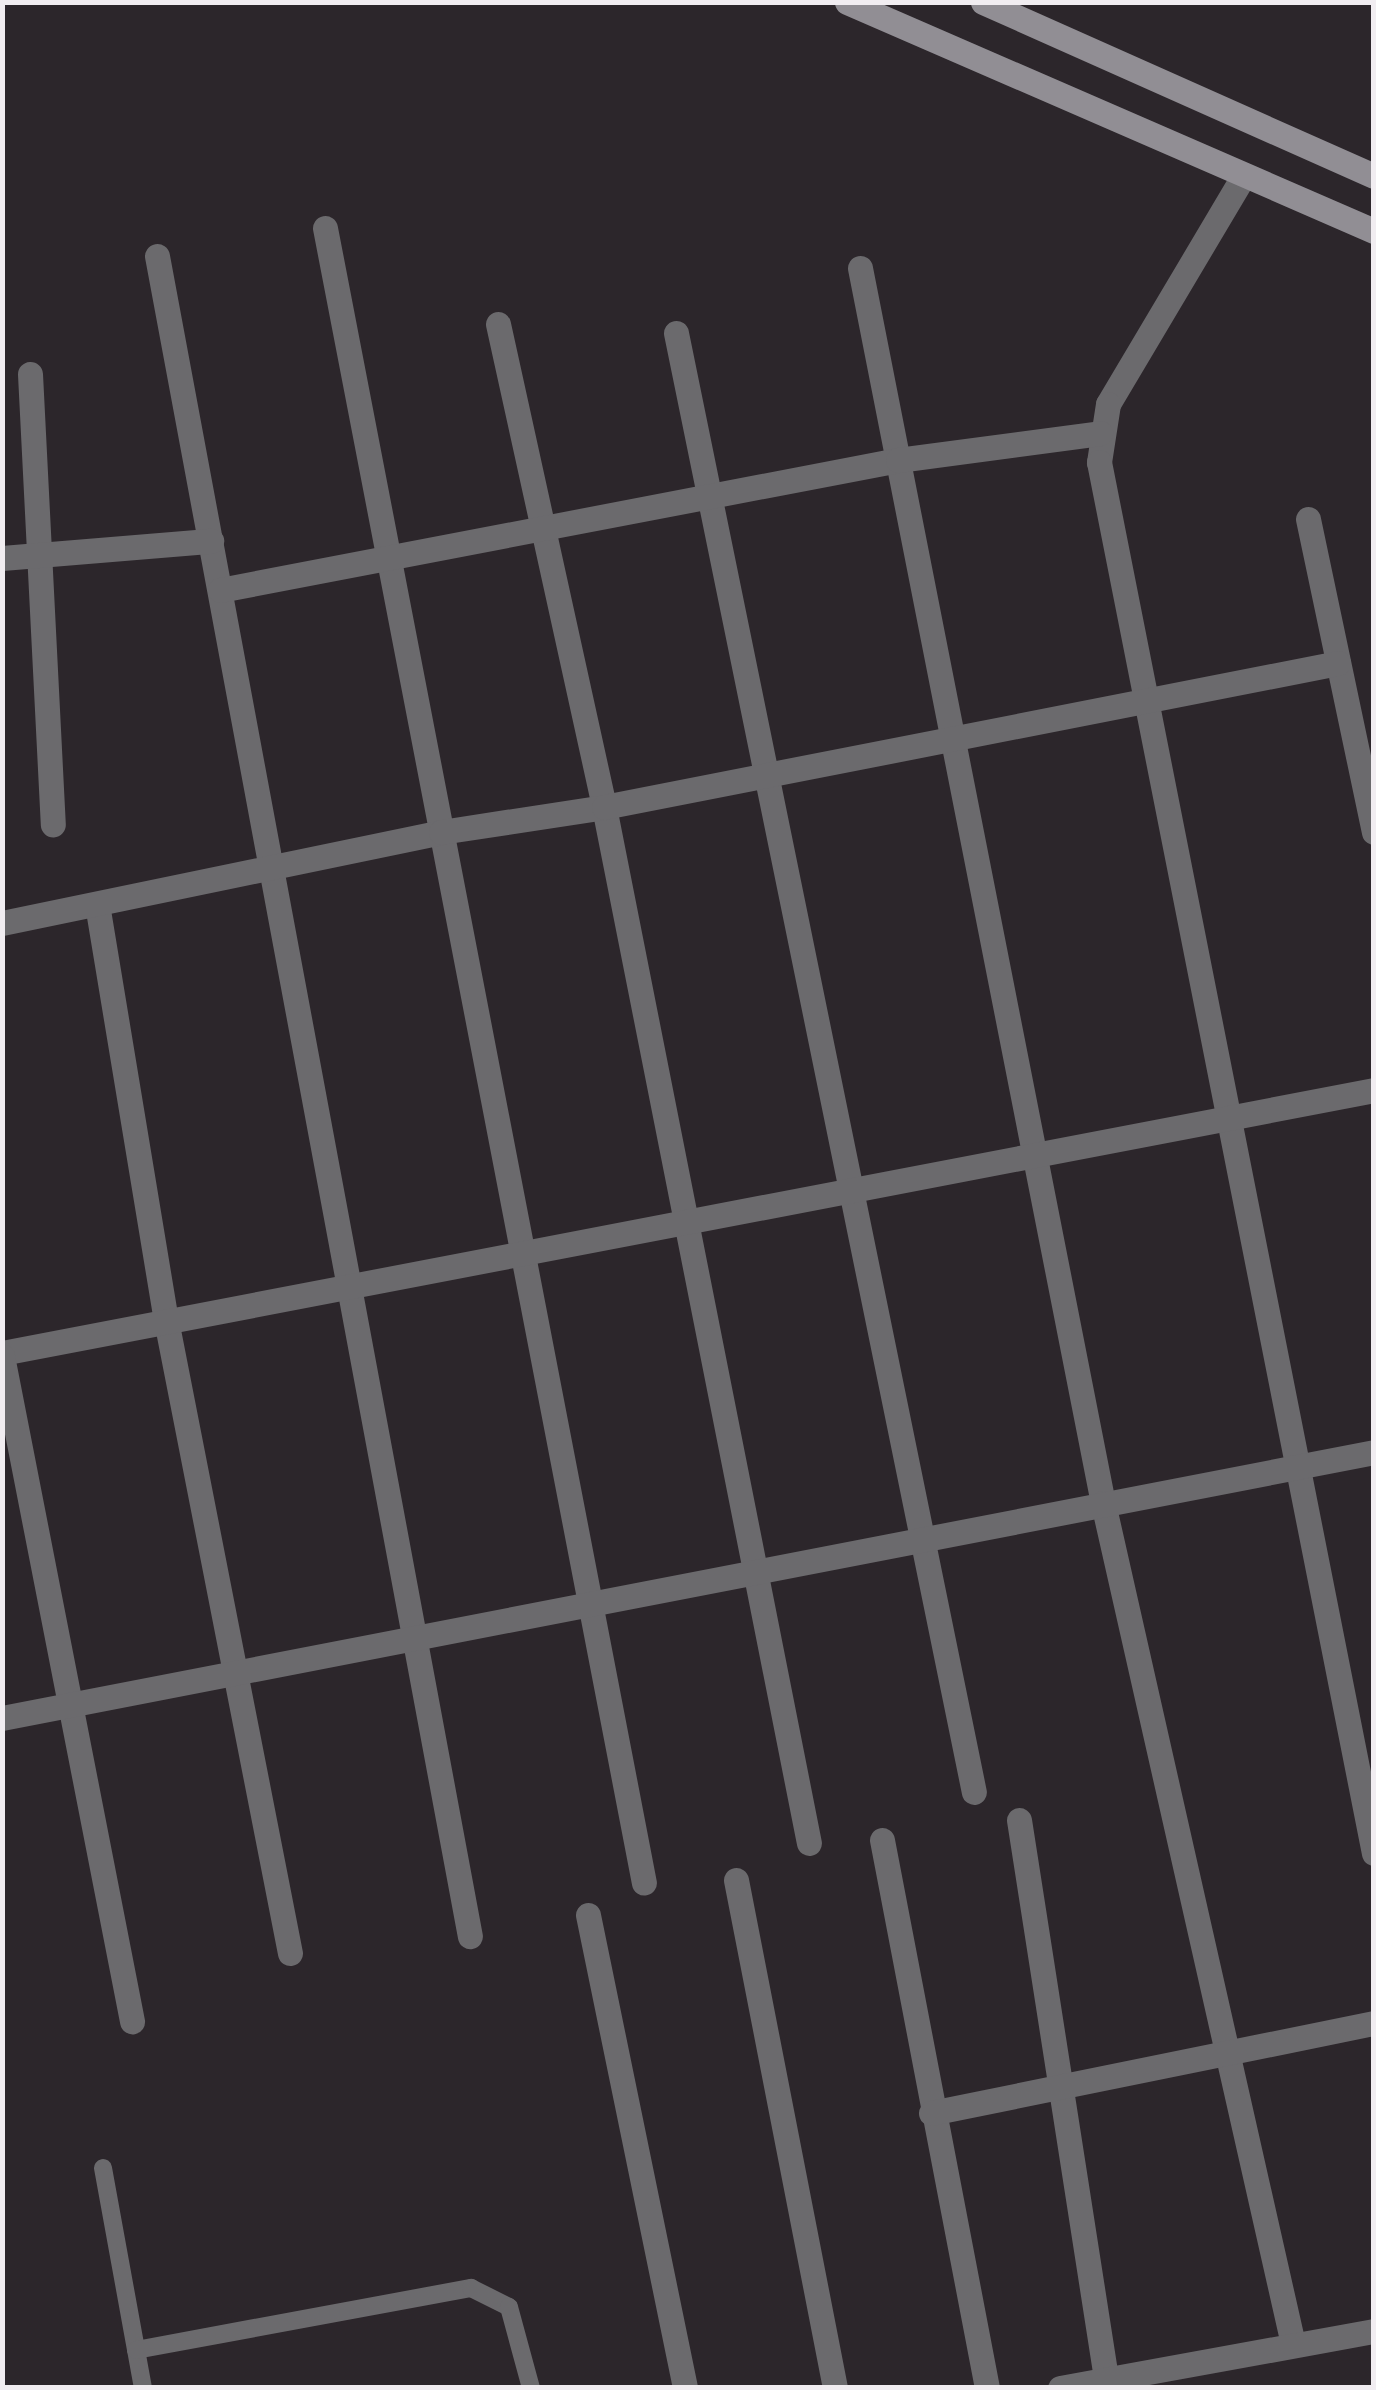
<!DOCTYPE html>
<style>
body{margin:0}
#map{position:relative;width:1376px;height:2390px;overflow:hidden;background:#2c262b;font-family:"Varela Round",sans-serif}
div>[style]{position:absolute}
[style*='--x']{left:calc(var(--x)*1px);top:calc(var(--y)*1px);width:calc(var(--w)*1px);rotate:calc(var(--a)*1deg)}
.lane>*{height:18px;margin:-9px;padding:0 9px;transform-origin:9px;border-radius:9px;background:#6b6a6d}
.street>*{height:25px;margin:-12.5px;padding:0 12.5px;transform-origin:12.5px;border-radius:12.5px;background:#6b6a6d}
.secondary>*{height:25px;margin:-12.5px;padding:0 12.5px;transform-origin:12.5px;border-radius:12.5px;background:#918e94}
span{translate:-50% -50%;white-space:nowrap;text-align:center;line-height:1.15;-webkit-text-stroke:10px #131012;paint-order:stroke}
.frame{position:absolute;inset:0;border:5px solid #f1edf1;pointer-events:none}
</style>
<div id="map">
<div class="lane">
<div style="--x:103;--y:2168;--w:224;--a:79.7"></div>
<div style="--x:136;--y:2350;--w:341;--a:-10.5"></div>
<div style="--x:471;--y:2288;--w:42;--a:26.6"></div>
<div style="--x:509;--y:2307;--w:84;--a:74.8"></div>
</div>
<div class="street">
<div style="--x:1244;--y:175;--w:266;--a:120.7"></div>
<div style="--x:1108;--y:404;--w:59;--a:98.8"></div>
<div style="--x:1099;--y:462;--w:1418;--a:78.82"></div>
<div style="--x:325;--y:228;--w:1685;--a:79.09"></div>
<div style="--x:157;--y:256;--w:1709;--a:79.45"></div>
<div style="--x:860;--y:268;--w:1259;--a:78.87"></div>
<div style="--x:1103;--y:1503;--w:862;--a:77.27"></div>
<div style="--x:498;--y:324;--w:494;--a:77.6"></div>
<div style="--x:604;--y:807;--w:1056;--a:78.81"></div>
<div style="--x:676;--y:333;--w:1489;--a:78.46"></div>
<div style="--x:30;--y:374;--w:451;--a:87.1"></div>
<div style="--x:1308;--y:519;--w:320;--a:78.1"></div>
<div style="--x:2;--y:558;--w:210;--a:-4.7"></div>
<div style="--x:220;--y:590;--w:690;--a:-10.85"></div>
<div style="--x:898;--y:460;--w:204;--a:-7.6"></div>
<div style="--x:97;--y:904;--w:427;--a:80.6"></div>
<div style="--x:167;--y:1325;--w:640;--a:78.92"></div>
<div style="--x:2;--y:923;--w:448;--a:-11.7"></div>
<div style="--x:441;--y:832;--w:165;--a:-8.7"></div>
<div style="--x:604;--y:807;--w:748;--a:-11.1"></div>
<div style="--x:2;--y:1353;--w:1397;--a:-10.85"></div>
<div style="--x:2;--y:1356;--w:678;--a:78.94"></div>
<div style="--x:2;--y:1718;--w:1398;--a:-10.97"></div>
<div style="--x:1019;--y:1820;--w:565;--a:81.14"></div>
<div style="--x:882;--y:1840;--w:558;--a:79.15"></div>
<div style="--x:736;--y:1880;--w:518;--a:78.97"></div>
<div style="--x:588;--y:1915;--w:483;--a:78.4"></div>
<div style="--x:931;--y:2113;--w:452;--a:-11.5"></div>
<div style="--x:1060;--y:2388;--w:319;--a:-10.3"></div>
</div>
<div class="secondary">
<div style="--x:847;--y:2;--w:575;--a:23.49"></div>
<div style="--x:983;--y:2;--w:428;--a:24"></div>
</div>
<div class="frame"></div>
</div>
